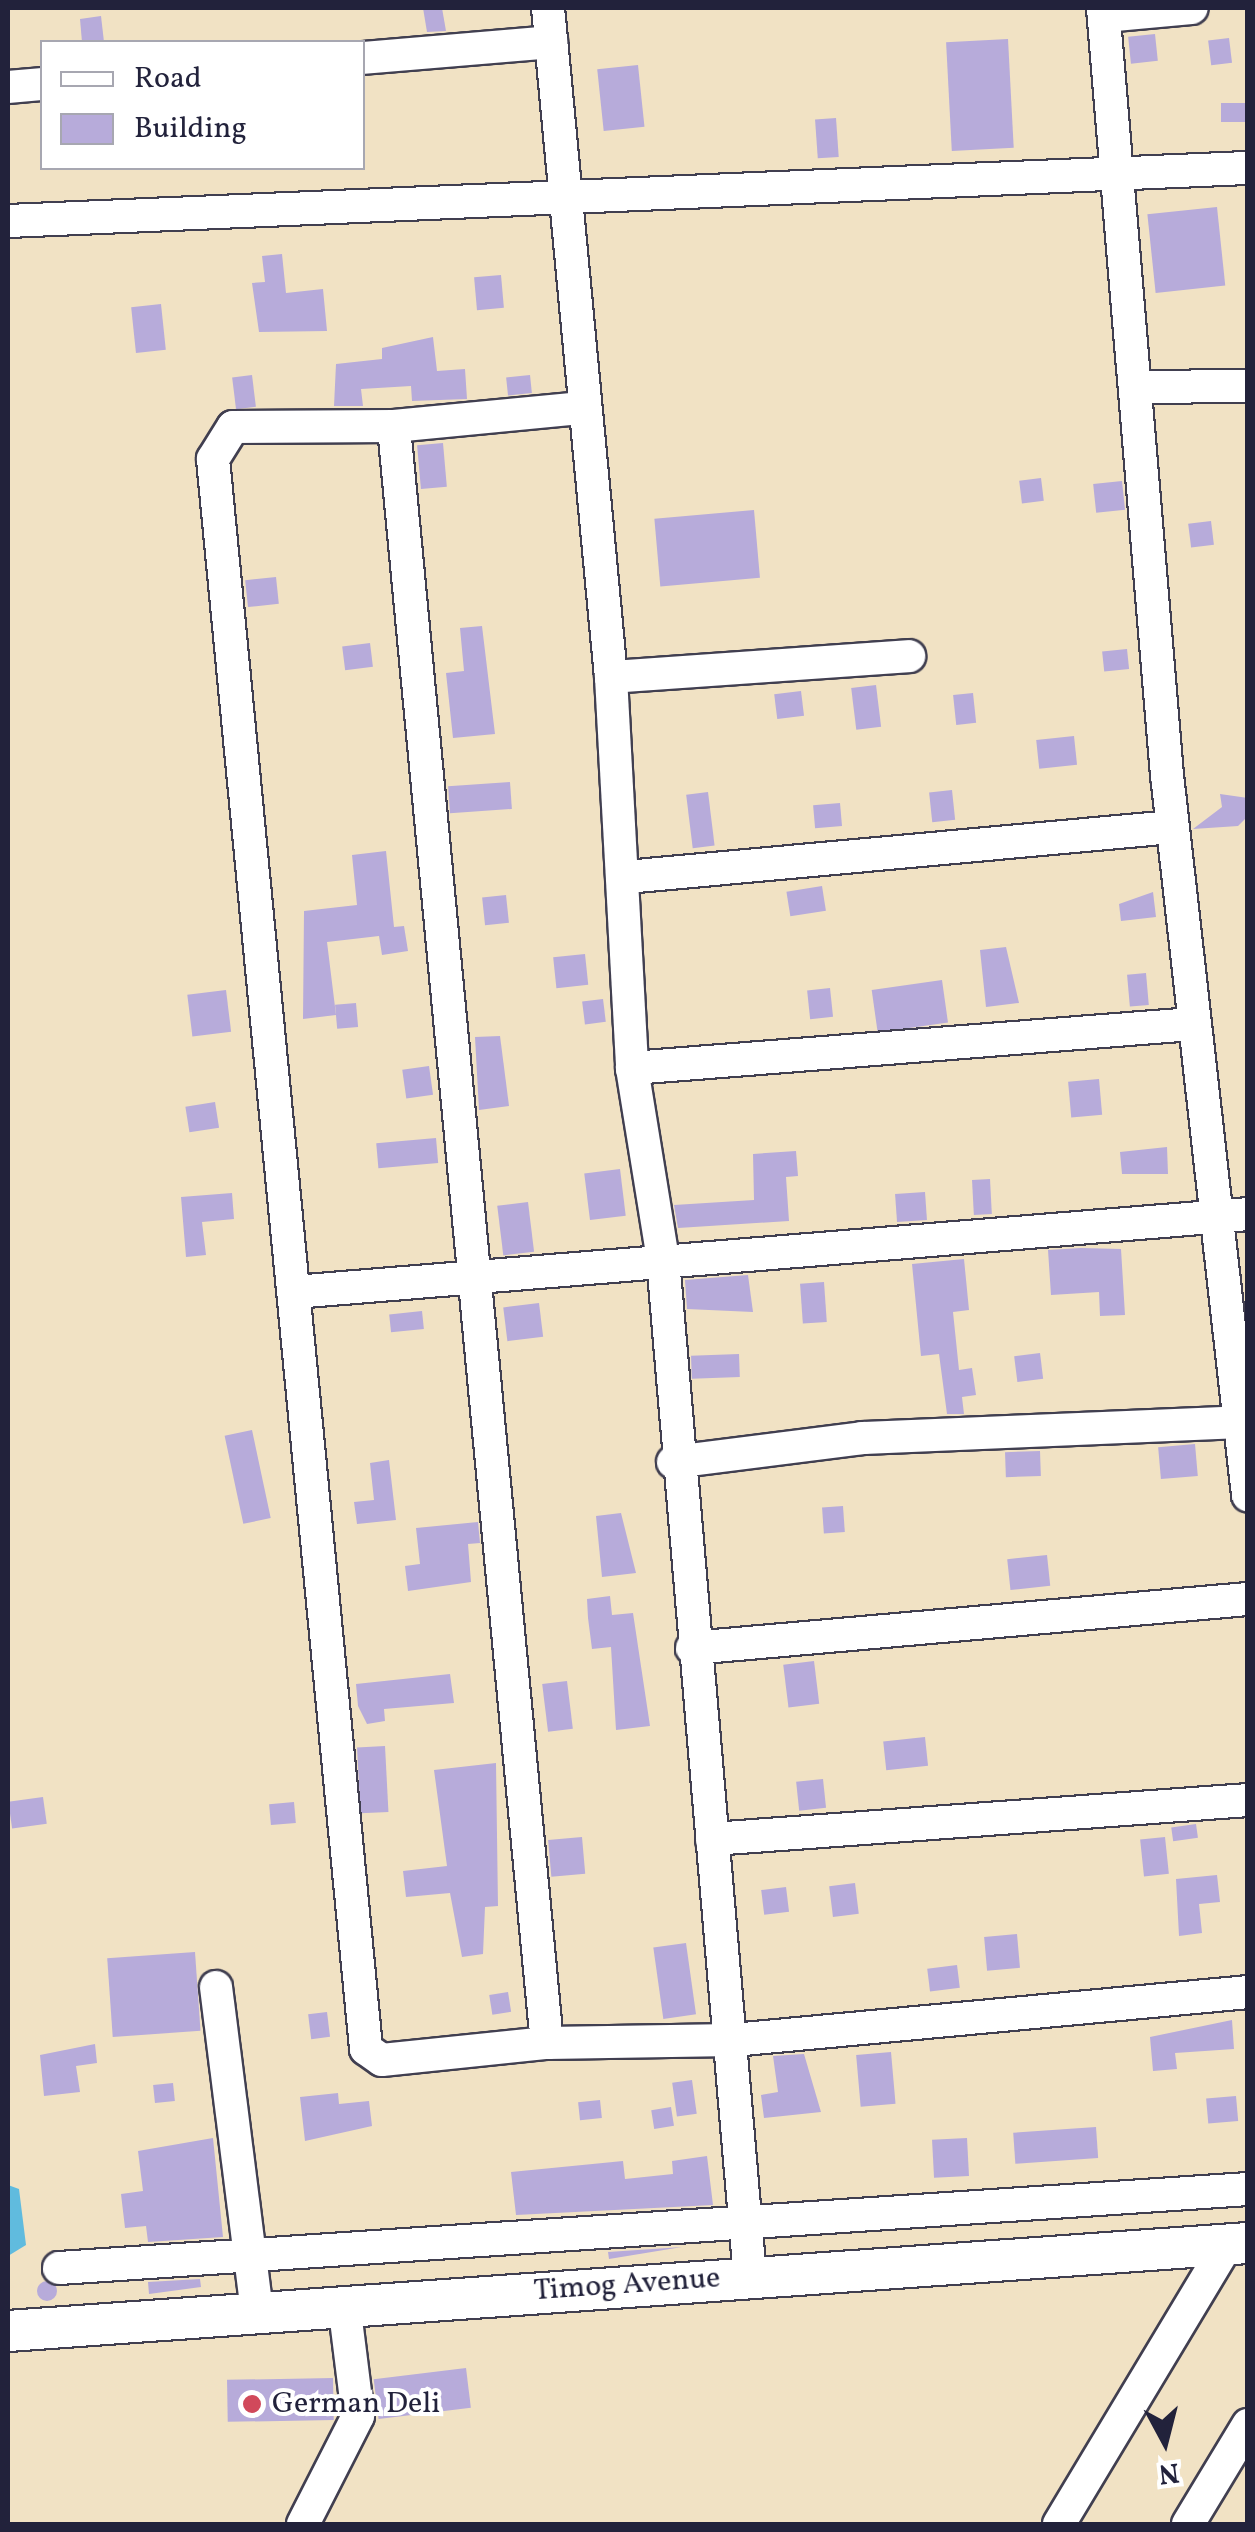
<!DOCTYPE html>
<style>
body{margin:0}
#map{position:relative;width:1255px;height:2532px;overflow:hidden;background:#f1e2c4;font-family:Vollkorn,serif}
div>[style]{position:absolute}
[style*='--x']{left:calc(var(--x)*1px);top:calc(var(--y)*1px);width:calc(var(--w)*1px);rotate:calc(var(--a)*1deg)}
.water>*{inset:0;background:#60bbde}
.building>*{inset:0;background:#b7abda;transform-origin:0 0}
.round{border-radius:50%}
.roads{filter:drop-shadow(2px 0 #413f50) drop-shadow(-2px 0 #413f50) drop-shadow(0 2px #413f50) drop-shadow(0 -2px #413f50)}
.minor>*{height:32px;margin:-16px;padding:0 16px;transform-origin:16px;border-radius:16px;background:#fff}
.major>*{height:40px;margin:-20px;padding:0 20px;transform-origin:20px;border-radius:20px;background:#fff}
.dots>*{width:28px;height:28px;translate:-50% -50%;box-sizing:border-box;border:5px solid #fff;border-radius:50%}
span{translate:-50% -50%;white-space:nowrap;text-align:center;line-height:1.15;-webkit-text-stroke:8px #fff;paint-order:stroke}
.street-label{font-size:30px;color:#22223b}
.poi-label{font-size:30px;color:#22223b}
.left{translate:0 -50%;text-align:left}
.frame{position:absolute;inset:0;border:10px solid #22223b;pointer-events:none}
.legend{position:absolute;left:40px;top:40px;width:325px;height:130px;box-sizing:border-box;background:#fff;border:2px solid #a7a7b1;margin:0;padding:12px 18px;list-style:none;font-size:30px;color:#22223b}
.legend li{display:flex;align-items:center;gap:20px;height:50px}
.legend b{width:50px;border:2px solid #a7a7b1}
.north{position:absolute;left:1115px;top:2392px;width:100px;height:100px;-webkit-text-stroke:8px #fff;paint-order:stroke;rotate:173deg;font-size:28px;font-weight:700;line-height:40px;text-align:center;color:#22223b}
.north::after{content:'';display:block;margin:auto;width:35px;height:45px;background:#22223b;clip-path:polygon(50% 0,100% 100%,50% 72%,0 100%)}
</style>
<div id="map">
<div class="water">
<div style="clip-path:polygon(8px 2185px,19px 2189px,26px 2245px,8px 2256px)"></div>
</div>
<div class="building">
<div style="clip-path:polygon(423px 8px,442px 8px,446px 31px,427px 32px)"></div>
<div style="clip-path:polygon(101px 16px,104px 42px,82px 42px,80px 19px)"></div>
<div style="left:1155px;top:34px;width:27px;height:27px;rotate:84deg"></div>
<div style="left:1229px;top:38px;width:25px;height:21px;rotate:83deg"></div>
<div style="left:1008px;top:39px;width:109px;height:62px;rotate:87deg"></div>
<div style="left:638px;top:65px;width:62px;height:41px;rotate:84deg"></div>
<div style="left:1248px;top:103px;width:19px;height:27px;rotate:90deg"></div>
<div style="left:836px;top:118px;width:39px;height:21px;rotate:86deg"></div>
<div style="left:1217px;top:207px;width:79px;height:70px;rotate:84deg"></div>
<div style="clip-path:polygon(282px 254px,286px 293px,323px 289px,327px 331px,259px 332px,252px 283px,265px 282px,262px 256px)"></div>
<div style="left:501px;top:275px;width:33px;height:27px;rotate:85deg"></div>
<div style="left:161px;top:304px;width:46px;height:30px;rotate:84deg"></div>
<div style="clip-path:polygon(433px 337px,437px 371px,465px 369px,467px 399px,412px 401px,411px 386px,361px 389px,363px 406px,334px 406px,336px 364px,382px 359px,382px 348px)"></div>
<div style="left:252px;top:375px;width:32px;height:20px;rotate:83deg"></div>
<div style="left:530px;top:375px;width:18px;height:24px;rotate:84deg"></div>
<div style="left:443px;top:443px;width:44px;height:26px;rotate:85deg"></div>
<div style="left:1041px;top:478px;width:23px;height:22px;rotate:83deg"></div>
<div style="left:1122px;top:481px;width:29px;height:29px;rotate:84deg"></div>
<div style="left:754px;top:510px;width:68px;height:100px;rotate:85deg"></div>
<div style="left:1211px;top:521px;width:24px;height:23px;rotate:83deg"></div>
<div style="left:276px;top:577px;width:27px;height:31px;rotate:84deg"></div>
<div style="clip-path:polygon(482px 626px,495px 734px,453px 738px,446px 673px,464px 671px,460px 628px)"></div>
<div style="left:370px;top:643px;width:24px;height:28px;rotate:83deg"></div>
<div style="left:1127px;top:649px;width:20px;height:25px;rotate:84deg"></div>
<div style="left:876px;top:685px;width:42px;height:25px;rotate:83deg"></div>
<div style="left:801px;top:691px;width:25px;height:27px;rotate:83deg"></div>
<div style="left:973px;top:693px;width:30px;height:20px;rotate:84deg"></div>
<div style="left:1074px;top:736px;width:29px;height:38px;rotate:84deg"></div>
<div style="left:510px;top:782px;width:27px;height:62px;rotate:86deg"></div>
<div style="left:952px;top:790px;width:30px;height:23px;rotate:84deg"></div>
<div style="left:708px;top:792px;width:54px;height:22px;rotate:83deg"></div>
<div style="clip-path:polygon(1220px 794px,1248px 798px,1248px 816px,1238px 826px,1193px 829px,1222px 807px)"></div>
<div style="left:840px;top:803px;width:23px;height:27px;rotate:85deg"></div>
<div style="clip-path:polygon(386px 851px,394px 927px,404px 926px,408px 951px,382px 955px,379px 936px,327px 942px,336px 1015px,303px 1019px,304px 911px,357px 905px,352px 855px)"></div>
<div style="left:822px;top:886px;width:25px;height:36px;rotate:81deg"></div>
<div style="clip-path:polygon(1153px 892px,1156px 917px,1121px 921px,1119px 904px)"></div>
<div style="left:506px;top:895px;width:28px;height:24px;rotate:84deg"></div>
<div style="clip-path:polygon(1006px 947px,1019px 1003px,986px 1007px,980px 950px)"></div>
<div style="left:585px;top:954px;width:31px;height:32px;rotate:84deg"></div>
<div style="left:1146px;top:973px;width:32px;height:19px;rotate:85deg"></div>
<div style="left:942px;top:980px;width:43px;height:71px;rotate:82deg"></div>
<div style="left:830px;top:988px;width:29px;height:23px;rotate:84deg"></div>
<div style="left:226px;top:990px;width:42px;height:39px;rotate:83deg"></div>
<div style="left:603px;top:999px;width:23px;height:21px;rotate:83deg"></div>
<div style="left:356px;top:1003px;width:24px;height:21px;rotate:85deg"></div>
<div style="clip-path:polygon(500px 1036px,509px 1106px,479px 1110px,475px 1037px)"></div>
<div style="left:429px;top:1066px;width:29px;height:27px;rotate:82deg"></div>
<div style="left:1099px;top:1079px;width:36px;height:31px;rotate:85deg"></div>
<div style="left:215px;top:1102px;width:26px;height:30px;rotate:81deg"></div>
<div style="left:436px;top:1138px;width:25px;height:60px;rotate:85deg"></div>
<div style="clip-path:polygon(1167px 1147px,1168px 1174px,1122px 1174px,1120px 1152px)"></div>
<div style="clip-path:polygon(796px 1151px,798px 1176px,786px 1177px,789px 1221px,678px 1228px,674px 1205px,754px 1200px,753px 1154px)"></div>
<div style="left:620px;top:1169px;width:47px;height:36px;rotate:83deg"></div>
<div style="left:990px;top:1179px;width:35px;height:18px;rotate:87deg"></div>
<div style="left:925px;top:1192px;width:28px;height:30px;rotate:86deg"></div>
<div style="clip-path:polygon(232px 1193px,234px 1219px,202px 1222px,206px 1255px,186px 1257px,181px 1197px)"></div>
<div style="left:528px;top:1202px;width:50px;height:31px;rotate:83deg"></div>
<div style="clip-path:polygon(1081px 1248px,1121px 1249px,1125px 1315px,1100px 1316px,1099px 1292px,1051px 1295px,1048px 1250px)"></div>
<div style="clip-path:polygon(964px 1259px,969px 1310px,953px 1312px,959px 1370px,972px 1368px,976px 1395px,962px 1397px,964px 1414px,947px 1414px,939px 1354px,921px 1356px,912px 1264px)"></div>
<div style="clip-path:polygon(748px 1275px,753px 1312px,687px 1309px,685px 1280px)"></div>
<div style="left:824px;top:1282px;width:40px;height:24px;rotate:86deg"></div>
<div style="left:539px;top:1303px;width:34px;height:36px;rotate:83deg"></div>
<div style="left:422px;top:1311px;width:18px;height:33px;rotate:84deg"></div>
<div style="left:1040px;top:1353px;width:26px;height:26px;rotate:83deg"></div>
<div style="left:739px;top:1354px;width:23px;height:48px;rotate:88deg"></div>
<div style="left:252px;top:1430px;width:90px;height:28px;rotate:78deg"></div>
<div style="left:1195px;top:1444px;width:32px;height:37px;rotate:85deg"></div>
<div style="left:1040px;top:1451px;width:25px;height:35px;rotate:88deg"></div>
<div style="clip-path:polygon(389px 1460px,396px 1520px,357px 1524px,354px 1502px,374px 1500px,370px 1463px)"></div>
<div style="left:843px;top:1506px;width:26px;height:21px;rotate:86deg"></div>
<div style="clip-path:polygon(621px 1513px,636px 1573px,602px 1577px,596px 1516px)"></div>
<div style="clip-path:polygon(478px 1522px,480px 1543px,468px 1544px,471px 1582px,408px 1591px,405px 1566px,420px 1564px,416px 1528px)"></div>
<div style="left:1047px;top:1555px;width:31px;height:40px;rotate:84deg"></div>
<div style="clip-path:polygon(610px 1596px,612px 1615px,633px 1613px,650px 1726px,616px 1730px,611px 1647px,592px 1649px,588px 1618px,587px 1599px)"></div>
<div style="left:814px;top:1661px;width:43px;height:31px;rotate:83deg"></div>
<div style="clip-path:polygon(450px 1674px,454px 1703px,384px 1709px,385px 1721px,367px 1724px,358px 1706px,356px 1684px)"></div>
<div style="left:567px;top:1681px;width:48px;height:25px;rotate:83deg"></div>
<div style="left:925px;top:1737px;width:29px;height:42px;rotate:84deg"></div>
<div style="left:385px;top:1746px;width:66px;height:28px;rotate:87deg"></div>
<div style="clip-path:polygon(496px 1763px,498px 1906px,485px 1907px,483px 1954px,462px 1957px,450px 1893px,406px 1897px,403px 1871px,447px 1866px,434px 1770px)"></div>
<div style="left:823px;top:1779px;width:29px;height:27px;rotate:84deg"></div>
<div style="left:43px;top:1797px;width:27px;height:35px;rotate:82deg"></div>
<div style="left:294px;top:1802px;width:21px;height:25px;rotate:85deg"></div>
<div style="left:1196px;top:1824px;width:14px;height:25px;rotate:82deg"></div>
<div style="left:582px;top:1837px;width:37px;height:34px;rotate:85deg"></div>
<div style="left:1165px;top:1837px;width:37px;height:25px;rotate:84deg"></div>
<div style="clip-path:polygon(1217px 1875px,1220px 1902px,1199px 1904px,1202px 1933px,1179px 1936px,1176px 1879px)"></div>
<div style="left:855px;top:1883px;width:31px;height:26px;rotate:83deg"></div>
<div style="left:786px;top:1887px;width:25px;height:25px;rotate:83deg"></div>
<div style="left:1017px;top:1934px;width:34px;height:33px;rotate:85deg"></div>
<div style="left:686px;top:1943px;width:72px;height:33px;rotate:82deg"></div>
<div style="left:195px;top:1952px;width:79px;height:88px;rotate:86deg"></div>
<div style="left:957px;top:1965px;width:23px;height:30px;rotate:83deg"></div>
<div style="left:508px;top:1992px;width:20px;height:19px;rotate:81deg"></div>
<div style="left:327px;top:2012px;width:25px;height:19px;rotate:83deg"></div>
<div style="clip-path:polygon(1232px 2020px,1234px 2049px,1175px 2053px,1177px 2069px,1153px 2071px,1150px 2037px)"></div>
<div style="clip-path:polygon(95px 2044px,97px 2063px,76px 2066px,80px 2092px,44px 2096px,40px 2055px)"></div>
<div style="left:891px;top:2052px;width:52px;height:35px;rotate:85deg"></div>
<div style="clip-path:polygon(804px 2054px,821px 2112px,764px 2118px,761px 2095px,778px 2092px,773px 2056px)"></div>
<div style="left:692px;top:2080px;width:34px;height:20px;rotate:82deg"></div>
<div style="left:173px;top:2083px;width:18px;height:20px;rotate:84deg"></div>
<div style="clip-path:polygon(338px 2093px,339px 2104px,369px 2101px,372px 2126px,305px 2141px,300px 2097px)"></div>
<div style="left:1236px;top:2096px;width:25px;height:30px;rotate:85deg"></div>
<div style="left:600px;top:2100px;width:18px;height:22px;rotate:84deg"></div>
<div style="left:671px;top:2107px;width:19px;height:20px;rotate:81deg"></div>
<div style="left:1096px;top:2127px;width:31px;height:83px;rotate:86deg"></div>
<div style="clip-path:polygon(213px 2138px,223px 2237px,148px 2242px,146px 2226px,125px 2228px,121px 2194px,143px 2191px,138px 2151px)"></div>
<div style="left:967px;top:2138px;width:38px;height:35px;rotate:87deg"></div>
<div style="clip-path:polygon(707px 2156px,713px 2205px,516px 2215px,511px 2172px,623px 2161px,625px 2179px,673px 2174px,672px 2161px)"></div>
<div style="clip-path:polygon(682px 2247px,609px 2259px,608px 2252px)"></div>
<div style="clip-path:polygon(200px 2279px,201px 2287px,149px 2294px,148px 2282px)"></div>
<div class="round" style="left:37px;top:2281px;width:20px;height:20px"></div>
<div style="left:466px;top:2368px;width:40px;height:93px;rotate:83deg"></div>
<div style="left:333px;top:2378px;width:42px;height:106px;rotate:89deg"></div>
</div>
<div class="roads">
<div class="minor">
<div style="--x:548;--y:8;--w:672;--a:84.62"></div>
<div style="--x:611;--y:677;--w:392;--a:86.9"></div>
<div style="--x:632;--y:1068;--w:194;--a:80.8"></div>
<div style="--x:663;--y:1260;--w:1020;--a:85.11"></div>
<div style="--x:1103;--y:8;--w:770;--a:85.23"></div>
<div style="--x:1167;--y:775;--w:725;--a:83.58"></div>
<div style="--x:1104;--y:16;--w:88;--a:-5.2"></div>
<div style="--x:362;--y:58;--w:190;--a:-4.8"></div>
<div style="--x:8;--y:87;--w:34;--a:-5"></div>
<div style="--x:8;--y:221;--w:1241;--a:-2.45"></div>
<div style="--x:1135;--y:387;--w:113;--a:-0.5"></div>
<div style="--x:394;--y:426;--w:161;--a:179.6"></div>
<div style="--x:233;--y:427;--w:38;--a:122"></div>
<div style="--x:213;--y:459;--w:1597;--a:84.5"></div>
<div style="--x:366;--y:2049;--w:19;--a:35"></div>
<div style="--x:382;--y:2060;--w:166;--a:-5.9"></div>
<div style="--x:547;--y:2043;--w:186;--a:-0.9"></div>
<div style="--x:733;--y:2040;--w:517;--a:-5.32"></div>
<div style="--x:611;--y:677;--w:299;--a:-4"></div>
<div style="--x:626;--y:877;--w:548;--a:-5.23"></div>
<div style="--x:632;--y:1068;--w:562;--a:-4.49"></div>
<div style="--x:294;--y:1292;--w:957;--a:-4.67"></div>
<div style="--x:673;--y:1462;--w:191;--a:-7.2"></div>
<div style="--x:862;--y:1438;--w:375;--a:-2.4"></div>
<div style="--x:692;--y:1648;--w:558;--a:-5.04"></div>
<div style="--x:712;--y:1839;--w:537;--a:-4.16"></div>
<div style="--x:216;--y:1987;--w:326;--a:82.8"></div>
<div style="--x:547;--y:2043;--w:1624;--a:-95.41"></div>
<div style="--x:394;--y:426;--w:189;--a:-5.5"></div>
<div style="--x:59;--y:2268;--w:1192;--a:-3.8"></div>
<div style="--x:303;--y:2524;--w:121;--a:-63"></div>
<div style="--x:358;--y:2416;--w:113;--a:-97.1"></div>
<div style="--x:1059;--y:2524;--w:327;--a:-59"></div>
<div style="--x:1188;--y:2524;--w:116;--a:-58.8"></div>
</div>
<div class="major">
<div style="--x:8;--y:2331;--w:1243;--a:-4.06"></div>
</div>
</div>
<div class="dots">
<div style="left:252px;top:2404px;background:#d1495b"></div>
</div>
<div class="street-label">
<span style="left:627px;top:2285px;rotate:-4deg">Timog Avenue</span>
</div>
<div class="poi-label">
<span class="left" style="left:272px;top:2404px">German Deli</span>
</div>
<div class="frame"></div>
<ul class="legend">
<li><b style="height:12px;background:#fff"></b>Road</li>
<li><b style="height:28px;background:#b7abda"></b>Building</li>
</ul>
<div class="north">N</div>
</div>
